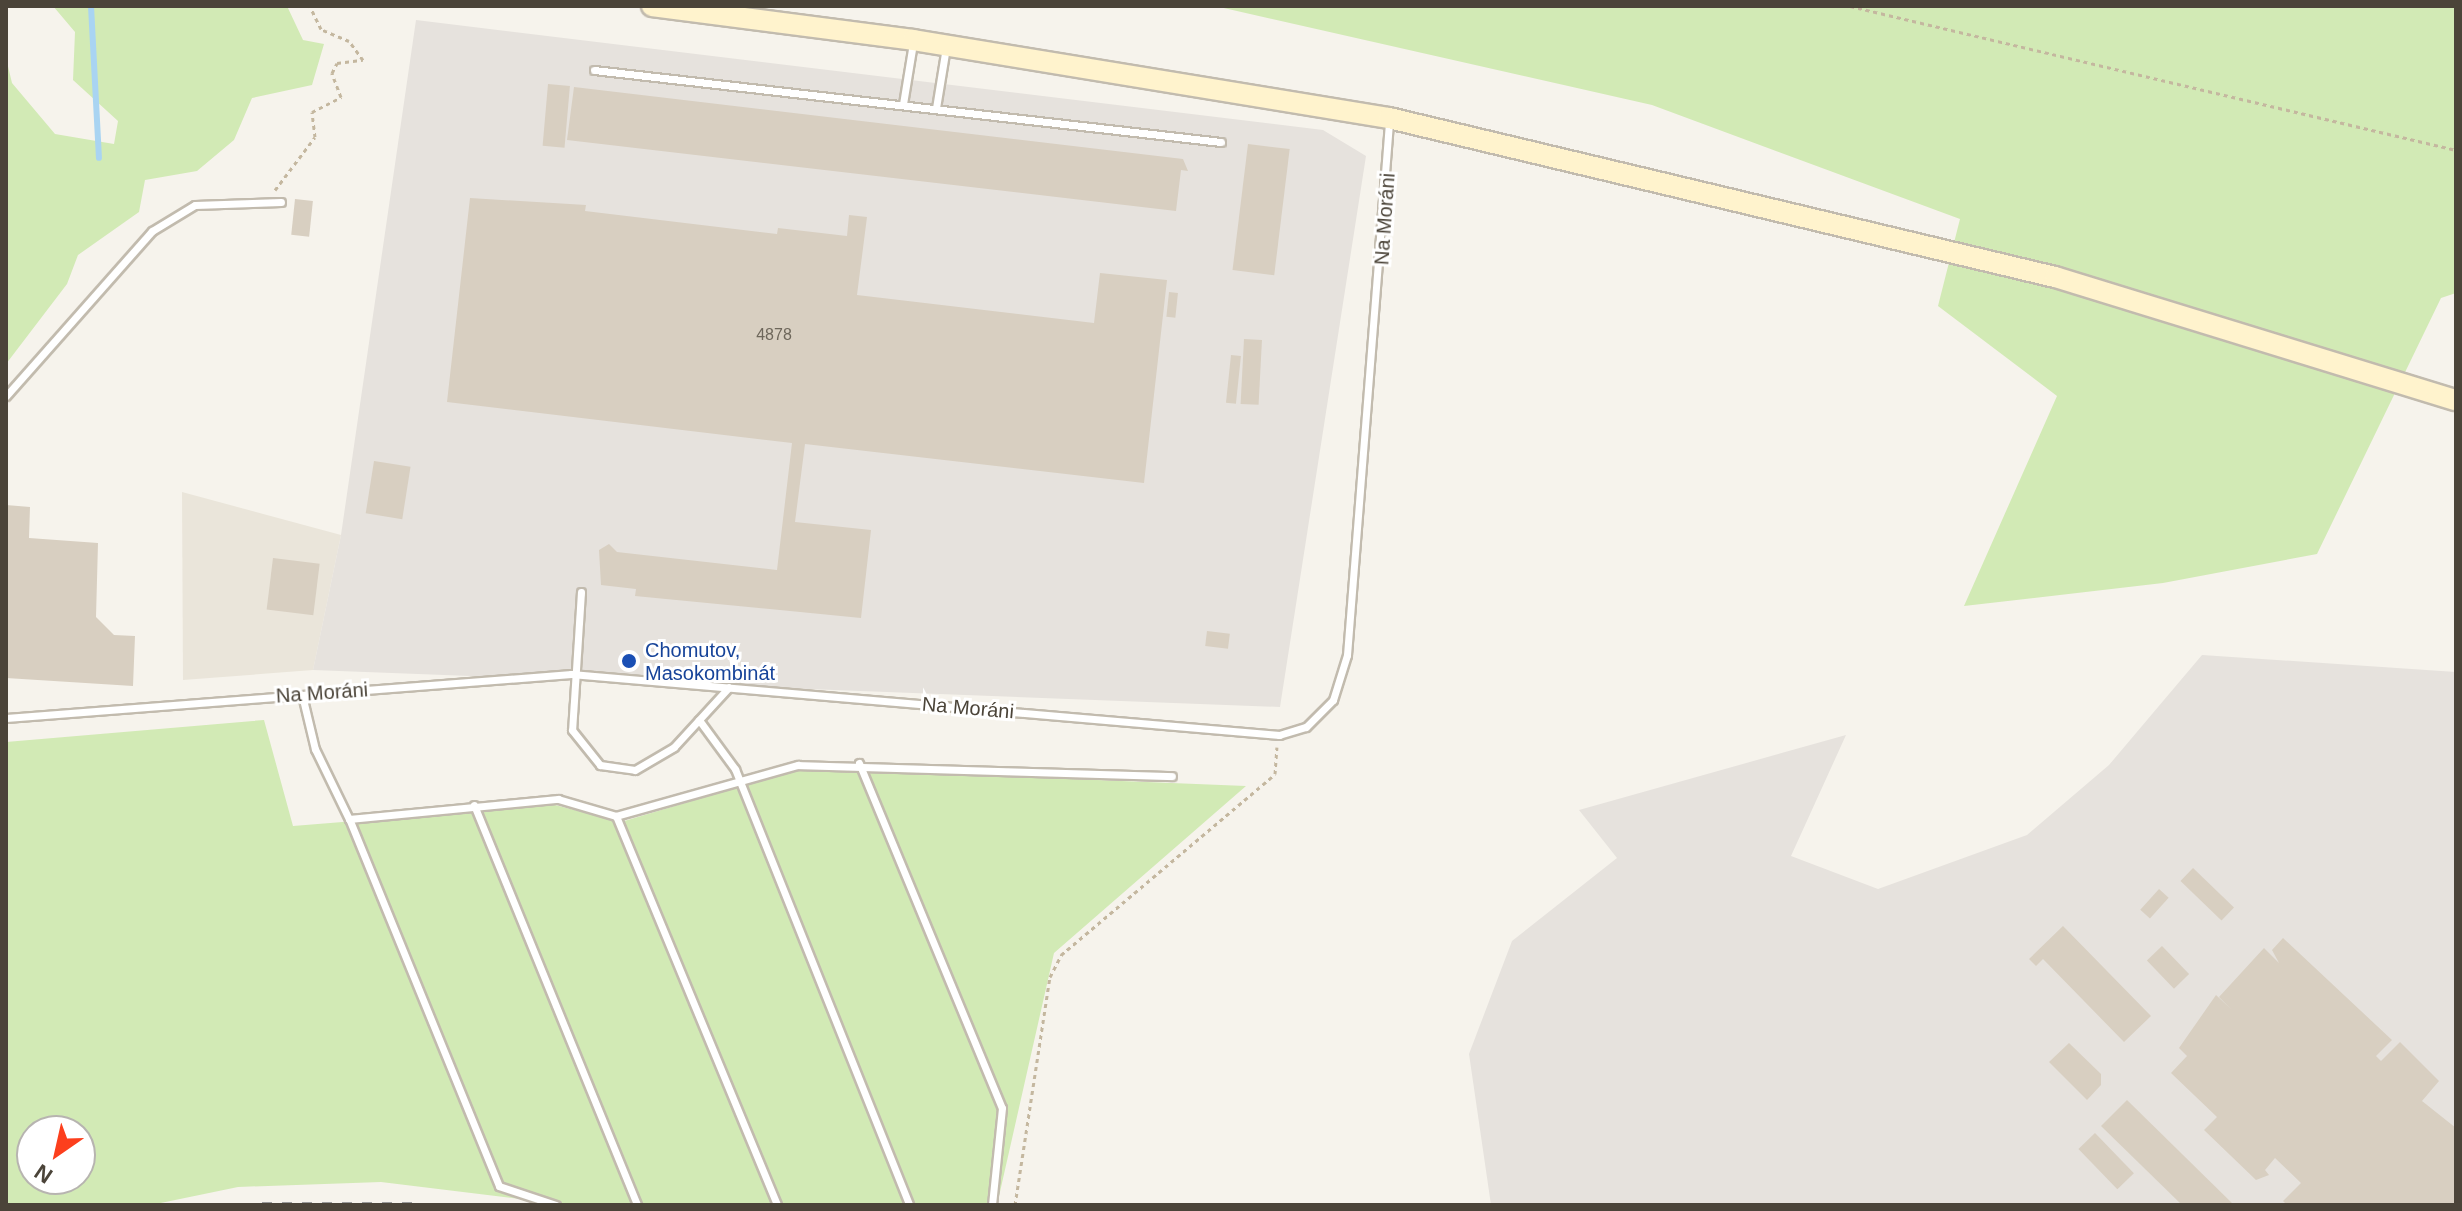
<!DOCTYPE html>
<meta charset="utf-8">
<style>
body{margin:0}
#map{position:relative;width:2462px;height:1211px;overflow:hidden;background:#f6f3ec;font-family:Helvetica,sans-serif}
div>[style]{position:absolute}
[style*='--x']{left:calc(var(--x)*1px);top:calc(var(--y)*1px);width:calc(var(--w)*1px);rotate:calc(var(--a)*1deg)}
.residential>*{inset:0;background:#eae5da}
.industrial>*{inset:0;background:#e6e2dd}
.green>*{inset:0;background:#d2eab5}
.stream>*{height:6px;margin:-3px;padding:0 3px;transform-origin:3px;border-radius:3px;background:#a9d4f2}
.building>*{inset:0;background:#d8cfc1;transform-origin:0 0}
.path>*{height:3px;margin-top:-1.5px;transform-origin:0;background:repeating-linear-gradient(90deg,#c4b79f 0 4px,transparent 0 8px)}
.roads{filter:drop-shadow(2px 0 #c2bbae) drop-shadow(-2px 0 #c2bbae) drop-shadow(0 2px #c2bbae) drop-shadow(0 -2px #c2bbae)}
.lane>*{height:7px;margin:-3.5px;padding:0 3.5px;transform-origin:3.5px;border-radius:3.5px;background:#fff}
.secondary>*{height:20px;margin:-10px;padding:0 10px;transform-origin:10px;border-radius:10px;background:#fff3cd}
.rail>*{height:6px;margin-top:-3px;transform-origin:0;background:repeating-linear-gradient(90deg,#9a9a9a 0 10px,transparent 0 20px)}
.dots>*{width:22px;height:22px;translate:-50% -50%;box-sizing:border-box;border:4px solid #fff;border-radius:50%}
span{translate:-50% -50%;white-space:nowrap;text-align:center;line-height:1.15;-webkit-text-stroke:6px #fff;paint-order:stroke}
.number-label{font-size:16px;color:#6e675b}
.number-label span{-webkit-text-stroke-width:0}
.street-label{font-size:20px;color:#4b4439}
.transit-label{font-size:20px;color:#164399}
.left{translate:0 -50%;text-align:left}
.frame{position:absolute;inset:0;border:8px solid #4b4439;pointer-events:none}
.north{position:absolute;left:16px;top:1115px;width:80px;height:80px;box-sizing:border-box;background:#fff;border:2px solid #b7b4b0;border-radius:50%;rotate:214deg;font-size:22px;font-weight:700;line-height:32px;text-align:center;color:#4b4439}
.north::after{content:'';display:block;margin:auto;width:28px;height:36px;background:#fc3f1d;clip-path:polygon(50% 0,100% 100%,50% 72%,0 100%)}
</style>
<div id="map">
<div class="residential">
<div style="clip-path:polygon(182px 492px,341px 535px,313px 670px,183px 680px)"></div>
</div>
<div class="industrial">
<div style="clip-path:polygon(416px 20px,1323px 130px,1366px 156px,1280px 707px,313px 670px,341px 535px)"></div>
<div style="clip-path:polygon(2202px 655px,2456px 672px,2456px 1205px,1491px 1205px,1469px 1054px,1512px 941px,1617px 858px,1579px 810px,1846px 735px,1791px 856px,1878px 889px,2027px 835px,2109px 765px)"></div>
</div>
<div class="green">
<div style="clip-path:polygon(53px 6px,287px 6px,303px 40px,324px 44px,312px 85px,252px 98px,234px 140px,197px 171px,145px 180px,139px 212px,78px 255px,67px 284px,6px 364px,6px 58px,12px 83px,55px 134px,114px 144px,118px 121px,73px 80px,75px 32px)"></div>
<div style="clip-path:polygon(1215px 6px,2456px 6px,2456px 293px,2441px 298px,2317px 554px,2163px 583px,1964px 606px,2057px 396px,1938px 306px,1960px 219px,1652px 105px)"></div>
<div style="clip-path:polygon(evenodd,264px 720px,293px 826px,555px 805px,621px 822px,803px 768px,1246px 786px,1054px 953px,997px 1205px,568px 1205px,381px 1182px,238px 1187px,151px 1205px,6px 1205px,6px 742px,264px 720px,32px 1131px,80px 1131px,80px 1179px,32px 1179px,32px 1131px)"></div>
</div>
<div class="stream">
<div style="--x:91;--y:6;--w:152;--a:87"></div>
</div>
<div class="building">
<div style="left:548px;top:84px;width:22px;height:62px;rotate:5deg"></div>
<div style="clip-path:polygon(574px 87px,1183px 159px,1188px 171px,1181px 170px,1176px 211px,567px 140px)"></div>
<div style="left:1248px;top:144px;width:42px;height:127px;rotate:7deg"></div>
<div style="clip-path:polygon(470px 198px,586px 205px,585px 211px,777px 234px,778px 228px,847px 236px,849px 215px,867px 217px,857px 295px,1094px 323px,1100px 273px,1167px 280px,1144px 483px,805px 444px,795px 522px,871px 530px,861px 618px,635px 596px,636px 589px,601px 585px,599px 550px,609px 544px,617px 552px,777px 570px,792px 443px,447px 402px)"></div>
<div style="left:295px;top:199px;width:18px;height:36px;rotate:6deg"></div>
<div style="left:1169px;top:292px;width:9px;height:25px;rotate:6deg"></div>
<div style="left:1244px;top:339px;width:18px;height:65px;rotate:3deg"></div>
<div style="left:1231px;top:355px;width:10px;height:48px;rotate:6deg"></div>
<div style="left:374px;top:461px;width:37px;height:53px;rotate:9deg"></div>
<div style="clip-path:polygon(6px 505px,30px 507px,29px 538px,98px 543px,96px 617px,114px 635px,135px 636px,133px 686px,6px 678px)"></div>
<div style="left:273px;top:558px;width:47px;height:52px;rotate:7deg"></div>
<div style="left:1207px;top:631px;width:23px;height:15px;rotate:7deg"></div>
<div style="left:2193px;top:868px;width:57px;height:18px;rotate:44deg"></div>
<div style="left:2159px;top:889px;width:13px;height:28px;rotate:42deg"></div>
<div style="clip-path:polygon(2063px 926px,2151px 1016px,2124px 1042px,2043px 959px,2036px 966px,2029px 959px)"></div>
<div style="clip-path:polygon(2283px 938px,2392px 1040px,2376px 1056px,2381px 1061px,2400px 1042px,2439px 1081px,2422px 1101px,2456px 1128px,2456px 1205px,2287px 1205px,2283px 1201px,2301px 1183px,2275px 1158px,2265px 1170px,2269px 1175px,2256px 1180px,2204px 1130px,2217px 1117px,2171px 1073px,2187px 1056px,2179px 1048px,2216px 995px,2232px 1010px,2219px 997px,2264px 948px,2279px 963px,2272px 950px)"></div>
<div style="left:2162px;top:946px;width:39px;height:21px;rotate:46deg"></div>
<div style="clip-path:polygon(2069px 1043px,2101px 1074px,2101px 1085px,2087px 1100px,2049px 1062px)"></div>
<div style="clip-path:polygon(2127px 1100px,2234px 1205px,2182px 1205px,2101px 1126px)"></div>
<div style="left:2095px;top:1133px;width:56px;height:23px;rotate:46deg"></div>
</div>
<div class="path">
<div style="--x:1850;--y:6;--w:623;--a:13.37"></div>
<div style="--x:275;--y:190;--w:66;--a:-53"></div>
<div style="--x:315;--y:137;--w:25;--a:-97"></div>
<div style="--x:312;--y:112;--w:33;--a:-27"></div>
<div style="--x:341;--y:97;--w:26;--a:-111"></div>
<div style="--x:332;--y:73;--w:11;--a:-63"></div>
<div style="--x:337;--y:63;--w:26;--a:-7"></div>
<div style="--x:363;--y:60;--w:24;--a:-126"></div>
<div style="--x:349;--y:41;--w:30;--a:-157"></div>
<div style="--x:321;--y:29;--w:25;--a:-116"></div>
<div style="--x:1015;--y:1205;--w:231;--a:-81.3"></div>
<div style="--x:1050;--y:977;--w:25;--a:-63"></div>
<div style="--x:1061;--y:955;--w:280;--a:-40.2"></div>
<div style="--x:1275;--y:774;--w:27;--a:-86"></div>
</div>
<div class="roads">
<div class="lane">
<div style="--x:594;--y:70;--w:631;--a:6.55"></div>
<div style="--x:903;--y:104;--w:62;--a:-80.7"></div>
<div style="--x:936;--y:108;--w:62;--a:-80.7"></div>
<div style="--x:6;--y:396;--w:220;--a:-48.5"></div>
<div style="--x:152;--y:231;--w:50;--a:-31.2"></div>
<div style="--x:195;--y:205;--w:86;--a:-2"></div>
<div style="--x:581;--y:592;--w:138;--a:93.7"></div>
<div style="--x:572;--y:730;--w:45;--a:51.3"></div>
<div style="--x:600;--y:765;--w:35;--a:8"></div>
<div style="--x:635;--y:770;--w:45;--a:-30.5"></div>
<div style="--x:674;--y:747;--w:81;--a:-47.5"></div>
<div style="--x:302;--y:695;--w:56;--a:76.5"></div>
<div style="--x:315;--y:749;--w:78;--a:64.1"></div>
<div style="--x:6;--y:718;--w:567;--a:-4.45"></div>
<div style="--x:571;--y:674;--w:711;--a:4.92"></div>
<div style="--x:1279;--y:735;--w:28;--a:-17"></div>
<div style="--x:1306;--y:727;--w:38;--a:-45"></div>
<div style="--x:1333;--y:700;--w:47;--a:-72.7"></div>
<div style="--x:1347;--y:655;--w:535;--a:-85.49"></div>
<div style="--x:699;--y:720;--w:61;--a:53.7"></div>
<div style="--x:735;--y:769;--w:469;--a:68.2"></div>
<div style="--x:859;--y:763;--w:373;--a:67.5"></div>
<div style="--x:1002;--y:1108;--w:98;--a:95.9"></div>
<div style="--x:474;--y:805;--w:432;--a:67.8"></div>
<div style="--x:616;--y:816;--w:421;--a:67.5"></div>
<div style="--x:556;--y:1205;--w:60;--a:-161.6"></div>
<div style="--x:499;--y:1186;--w:396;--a:-112.2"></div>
<div style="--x:349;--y:819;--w:210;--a:-5.5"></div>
<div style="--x:558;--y:799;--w:60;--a:16.3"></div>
<div style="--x:616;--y:816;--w:189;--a:-15.7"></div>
<div style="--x:798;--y:765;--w:374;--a:1.7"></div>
</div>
<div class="secondary">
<div style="--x:652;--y:6;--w:263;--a:7.4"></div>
<div style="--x:913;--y:40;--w:482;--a:9.3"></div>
<div style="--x:1389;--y:118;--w:685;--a:13.43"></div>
<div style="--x:2055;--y:277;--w:419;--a:17.1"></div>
</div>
</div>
<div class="rail">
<div style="--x:262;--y:1205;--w:159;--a:0"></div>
</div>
<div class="dots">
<div style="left:629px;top:661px;background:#1a4fb4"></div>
</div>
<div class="number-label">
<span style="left:774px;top:335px">4878</span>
</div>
<div class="street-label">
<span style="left:1385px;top:219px;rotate:-86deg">Na Moráni</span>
<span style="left:322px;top:693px;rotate:-4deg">Na Moráni</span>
<span style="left:968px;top:708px;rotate:5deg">Na Moráni</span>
</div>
<div class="transit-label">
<span class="left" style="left:645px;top:662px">Chomutov,<br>Masokombinát</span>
</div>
<div class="frame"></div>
<div class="north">N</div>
</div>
